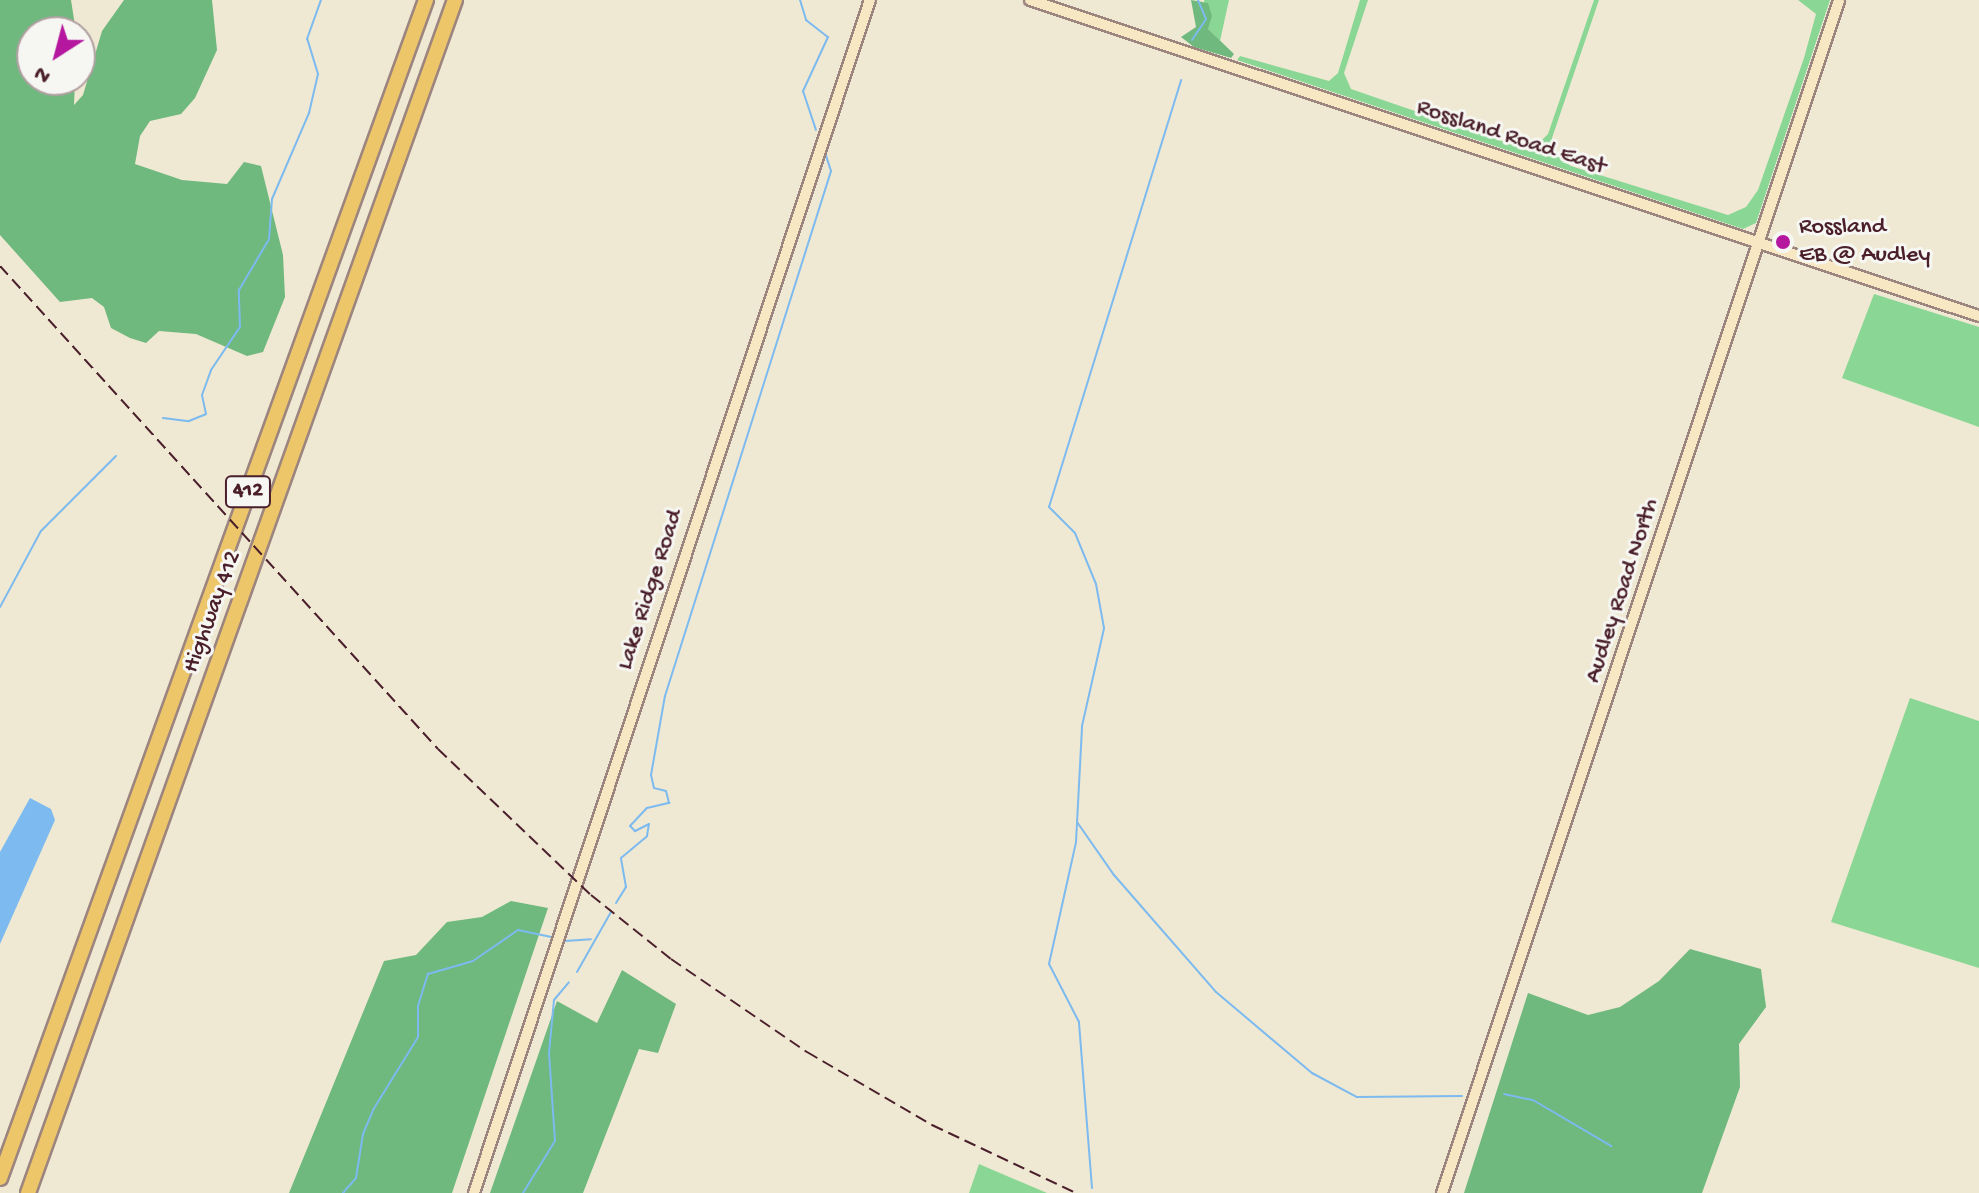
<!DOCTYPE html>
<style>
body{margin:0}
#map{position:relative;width:1979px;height:1193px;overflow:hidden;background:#efe9d3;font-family:"Gochi Hand",sans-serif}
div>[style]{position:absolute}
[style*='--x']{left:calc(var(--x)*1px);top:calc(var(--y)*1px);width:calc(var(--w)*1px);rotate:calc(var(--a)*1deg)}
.green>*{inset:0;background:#8ad795}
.forest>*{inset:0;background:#6fb87e}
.water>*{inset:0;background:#7cbaef}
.stream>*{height:2px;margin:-1px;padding:0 1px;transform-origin:1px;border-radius:1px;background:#7cbaef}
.roads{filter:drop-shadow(2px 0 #9c847f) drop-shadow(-2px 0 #9c847f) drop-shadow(0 2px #9c847f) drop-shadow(0 -2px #9c847f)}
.secondary>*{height:10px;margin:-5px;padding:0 5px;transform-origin:5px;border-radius:5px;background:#f7e8c3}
.highway>*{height:14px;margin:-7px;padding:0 7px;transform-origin:7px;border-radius:7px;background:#ecc669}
.rail>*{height:2px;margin-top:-1px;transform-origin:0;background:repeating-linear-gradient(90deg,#4a1f2b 0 12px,transparent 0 18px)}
.dots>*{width:22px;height:22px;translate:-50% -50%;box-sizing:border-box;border:4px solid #f6f6f2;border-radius:50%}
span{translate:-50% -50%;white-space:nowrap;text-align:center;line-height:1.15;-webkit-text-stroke:6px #f6f6f2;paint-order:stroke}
.shield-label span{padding:2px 6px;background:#f6f6f2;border:2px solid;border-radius:6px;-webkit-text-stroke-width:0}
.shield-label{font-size:22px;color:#4a1f2b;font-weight:700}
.street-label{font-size:24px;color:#4a1f2b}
.poi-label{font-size:24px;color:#4a1f2b}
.left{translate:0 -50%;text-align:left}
.north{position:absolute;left:16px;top:16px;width:80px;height:80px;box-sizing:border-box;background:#f6f6f2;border:2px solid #b1a0a2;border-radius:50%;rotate:216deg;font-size:22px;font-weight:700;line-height:32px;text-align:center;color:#4a1f2b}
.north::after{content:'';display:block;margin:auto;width:28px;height:36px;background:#b5179e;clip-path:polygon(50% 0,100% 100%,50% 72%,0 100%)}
</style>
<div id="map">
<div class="green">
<div style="clip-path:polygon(1204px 0,1229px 0,1220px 41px,1208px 29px)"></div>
<div style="clip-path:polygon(1360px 0,1368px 0,1344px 73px,1351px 89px,1531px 151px,1548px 134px,1594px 0,1599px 0,1552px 138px,1554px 153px,1571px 166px,1728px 215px,1746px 207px,1758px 190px,1804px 58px,1816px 14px,1798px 0,1830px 0,1756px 223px,1743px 229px,1237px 60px,1240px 56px,1329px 81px,1338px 73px)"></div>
<div style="clip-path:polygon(1874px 294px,1979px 327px,1979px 427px,1842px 378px)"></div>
<div style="clip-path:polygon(1910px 698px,1979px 721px,1979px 968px,1831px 922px)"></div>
<div style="clip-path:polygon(979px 1164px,1047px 1193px,969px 1193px)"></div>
</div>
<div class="forest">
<div style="clip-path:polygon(0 0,71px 0,76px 32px,32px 32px,32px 80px,75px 80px,74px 105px,83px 95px,102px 31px,124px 0,212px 0,217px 50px,195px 98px,181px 114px,150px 121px,140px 136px,135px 164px,182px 180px,227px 184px,244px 162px,261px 166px,283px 255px,285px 297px,263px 352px,247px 356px,196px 334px,159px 331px,146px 343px,130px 338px,111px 328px,104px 307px,92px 298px,60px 302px,0 235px)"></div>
<div style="clip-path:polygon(1191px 0,1208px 3px,1212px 16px,1208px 29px,1234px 54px,1231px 58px,1194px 47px,1181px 37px,1196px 27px)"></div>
<div style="clip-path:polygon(511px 901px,548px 908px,452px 1193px,289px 1193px,384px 961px,416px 955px,447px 922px,482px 917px)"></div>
<div style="clip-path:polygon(1690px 949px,1761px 969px,1766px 1007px,1739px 1044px,1740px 1087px,1702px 1193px,1464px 1193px,1528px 993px,1588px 1015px,1620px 1007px,1659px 981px)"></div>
<div style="clip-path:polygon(622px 970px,676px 1004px,658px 1053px,639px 1049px,583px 1193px,490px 1193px,557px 1001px,597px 1023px)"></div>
</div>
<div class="water">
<div style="clip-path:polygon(30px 798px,51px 809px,55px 820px,0 944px,0 852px)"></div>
</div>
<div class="stream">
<div style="--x:800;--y:0;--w:21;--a:73"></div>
<div style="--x:806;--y:20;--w:28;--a:38"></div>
<div style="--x:828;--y:37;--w:60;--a:114.8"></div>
<div style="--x:803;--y:91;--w:41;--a:71.6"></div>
<div style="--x:1192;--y:40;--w:25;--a:-56"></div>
<div style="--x:1206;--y:19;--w:21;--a:-113"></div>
<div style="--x:163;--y:418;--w:26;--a:7"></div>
<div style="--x:189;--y:421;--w:18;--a:-22"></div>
<div style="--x:206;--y:414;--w:19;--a:-102"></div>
<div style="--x:202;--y:395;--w:27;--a:-70"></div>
<div style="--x:211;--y:370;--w:52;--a:-56"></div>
<div style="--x:240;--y:327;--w:37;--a:-92"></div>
<div style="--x:239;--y:290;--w:59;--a:-59.5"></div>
<div style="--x:269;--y:239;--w:40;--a:-85.7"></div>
<div style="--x:272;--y:199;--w:94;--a:-66.7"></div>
<div style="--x:309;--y:113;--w:40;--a:-77"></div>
<div style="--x:318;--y:74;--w:37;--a:-107"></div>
<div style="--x:307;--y:39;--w:41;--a:-70.3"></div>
<div style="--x:0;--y:607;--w:86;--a:-61.7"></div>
<div style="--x:41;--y:531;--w:106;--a:-45"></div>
<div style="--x:1077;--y:822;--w:65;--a:55.1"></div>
<div style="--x:1114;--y:875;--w:155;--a:48.9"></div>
<div style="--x:1216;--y:992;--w:126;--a:40.2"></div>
<div style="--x:1312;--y:1073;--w:51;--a:28.1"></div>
<div style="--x:1357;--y:1097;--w:105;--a:-0.5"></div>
<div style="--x:616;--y:903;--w:19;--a:-58"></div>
<div style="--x:626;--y:887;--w:29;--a:-100"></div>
<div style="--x:621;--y:858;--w:34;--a:-40"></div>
<div style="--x:647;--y:836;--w:12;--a:-81"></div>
<div style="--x:649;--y:824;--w:16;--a:153"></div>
<div style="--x:635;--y:831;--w:7;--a:-135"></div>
<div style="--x:630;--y:826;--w:25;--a:-47"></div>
<div style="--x:647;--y:808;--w:23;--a:-13"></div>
<div style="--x:669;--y:803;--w:12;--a:-104"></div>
<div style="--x:666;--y:791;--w:12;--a:-166"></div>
<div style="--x:654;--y:788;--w:13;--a:-103"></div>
<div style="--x:651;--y:775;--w:80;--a:-80"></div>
<div style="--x:665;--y:696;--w:551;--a:-72.45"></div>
<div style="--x:831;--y:171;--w:19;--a:-108"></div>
<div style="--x:565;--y:941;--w:26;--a:-4"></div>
<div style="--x:577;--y:972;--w:69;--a:-60.5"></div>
<div style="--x:1504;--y:1094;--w:30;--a:12"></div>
<div style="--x:1533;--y:1100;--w:91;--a:30.5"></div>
<div style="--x:1092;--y:1188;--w:167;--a:-94.5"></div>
<div style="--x:1079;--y:1022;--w:65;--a:-117.3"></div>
<div style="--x:1049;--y:964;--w:125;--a:-77.5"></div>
<div style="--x:1076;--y:842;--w:116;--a:-87"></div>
<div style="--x:1082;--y:726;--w:100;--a:-77.3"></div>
<div style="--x:1104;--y:628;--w:45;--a:-100.3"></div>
<div style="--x:1096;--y:584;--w:55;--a:-112.4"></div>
<div style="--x:1075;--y:533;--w:37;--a:-135"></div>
<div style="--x:1049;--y:507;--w:447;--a:-72.8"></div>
<div style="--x:343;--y:1193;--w:20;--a:-49"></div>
<div style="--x:356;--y:1178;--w:45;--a:-81"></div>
<div style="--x:363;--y:1134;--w:26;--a:-67"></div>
<div style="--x:373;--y:1110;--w:86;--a:-58.3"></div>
<div style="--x:418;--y:1037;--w:31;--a:-90"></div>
<div style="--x:418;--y:1006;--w:34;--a:-73"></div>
<div style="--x:428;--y:974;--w:47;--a:-16.1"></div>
<div style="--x:473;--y:961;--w:55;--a:-34.6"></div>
<div style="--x:518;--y:930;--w:34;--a:12"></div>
<div style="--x:523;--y:1193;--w:61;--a:-58.4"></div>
<div style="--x:555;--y:1141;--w:88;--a:-93.9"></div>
<div style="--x:549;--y:1053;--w:53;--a:-84.6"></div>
<div style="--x:554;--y:1000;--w:23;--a:-50"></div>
</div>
<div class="roads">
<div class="secondary">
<div style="--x:1030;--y:0;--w:1000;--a:18.42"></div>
<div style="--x:474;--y:1193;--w:1257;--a:-71.64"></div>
<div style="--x:1442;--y:1193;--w:1257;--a:-71.59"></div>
</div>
<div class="highway">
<div style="--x:0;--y:1178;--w:1253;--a:-70.12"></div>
<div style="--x:28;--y:1193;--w:1267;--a:-70.31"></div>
</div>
</div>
<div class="rail">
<div style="--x:0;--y:266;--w:652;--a:47.8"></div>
<div style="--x:438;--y:749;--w:211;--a:43.7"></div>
<div style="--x:591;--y:895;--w:102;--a:38.7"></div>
<div style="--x:671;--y:959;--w:165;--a:34.4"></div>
<div style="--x:807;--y:1052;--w:145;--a:30.3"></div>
<div style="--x:932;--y:1125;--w:159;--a:25.3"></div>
</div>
<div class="dots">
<div style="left:1783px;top:242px;background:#b5179e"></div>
</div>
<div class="shield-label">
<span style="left:248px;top:492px">412</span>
</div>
<div class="street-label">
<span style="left:1511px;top:138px;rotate:18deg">Rossland Road East</span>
<span style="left:651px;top:590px;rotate:-72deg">Lake Ridge Road</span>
<span style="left:1623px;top:591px;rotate:-72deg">Audley Road North</span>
<span style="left:213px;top:612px;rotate:-70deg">Highway 412</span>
</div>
<div class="poi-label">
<span class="left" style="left:1799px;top:242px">Rossland<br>EB @ Audley</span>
</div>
<div class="north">N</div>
</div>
